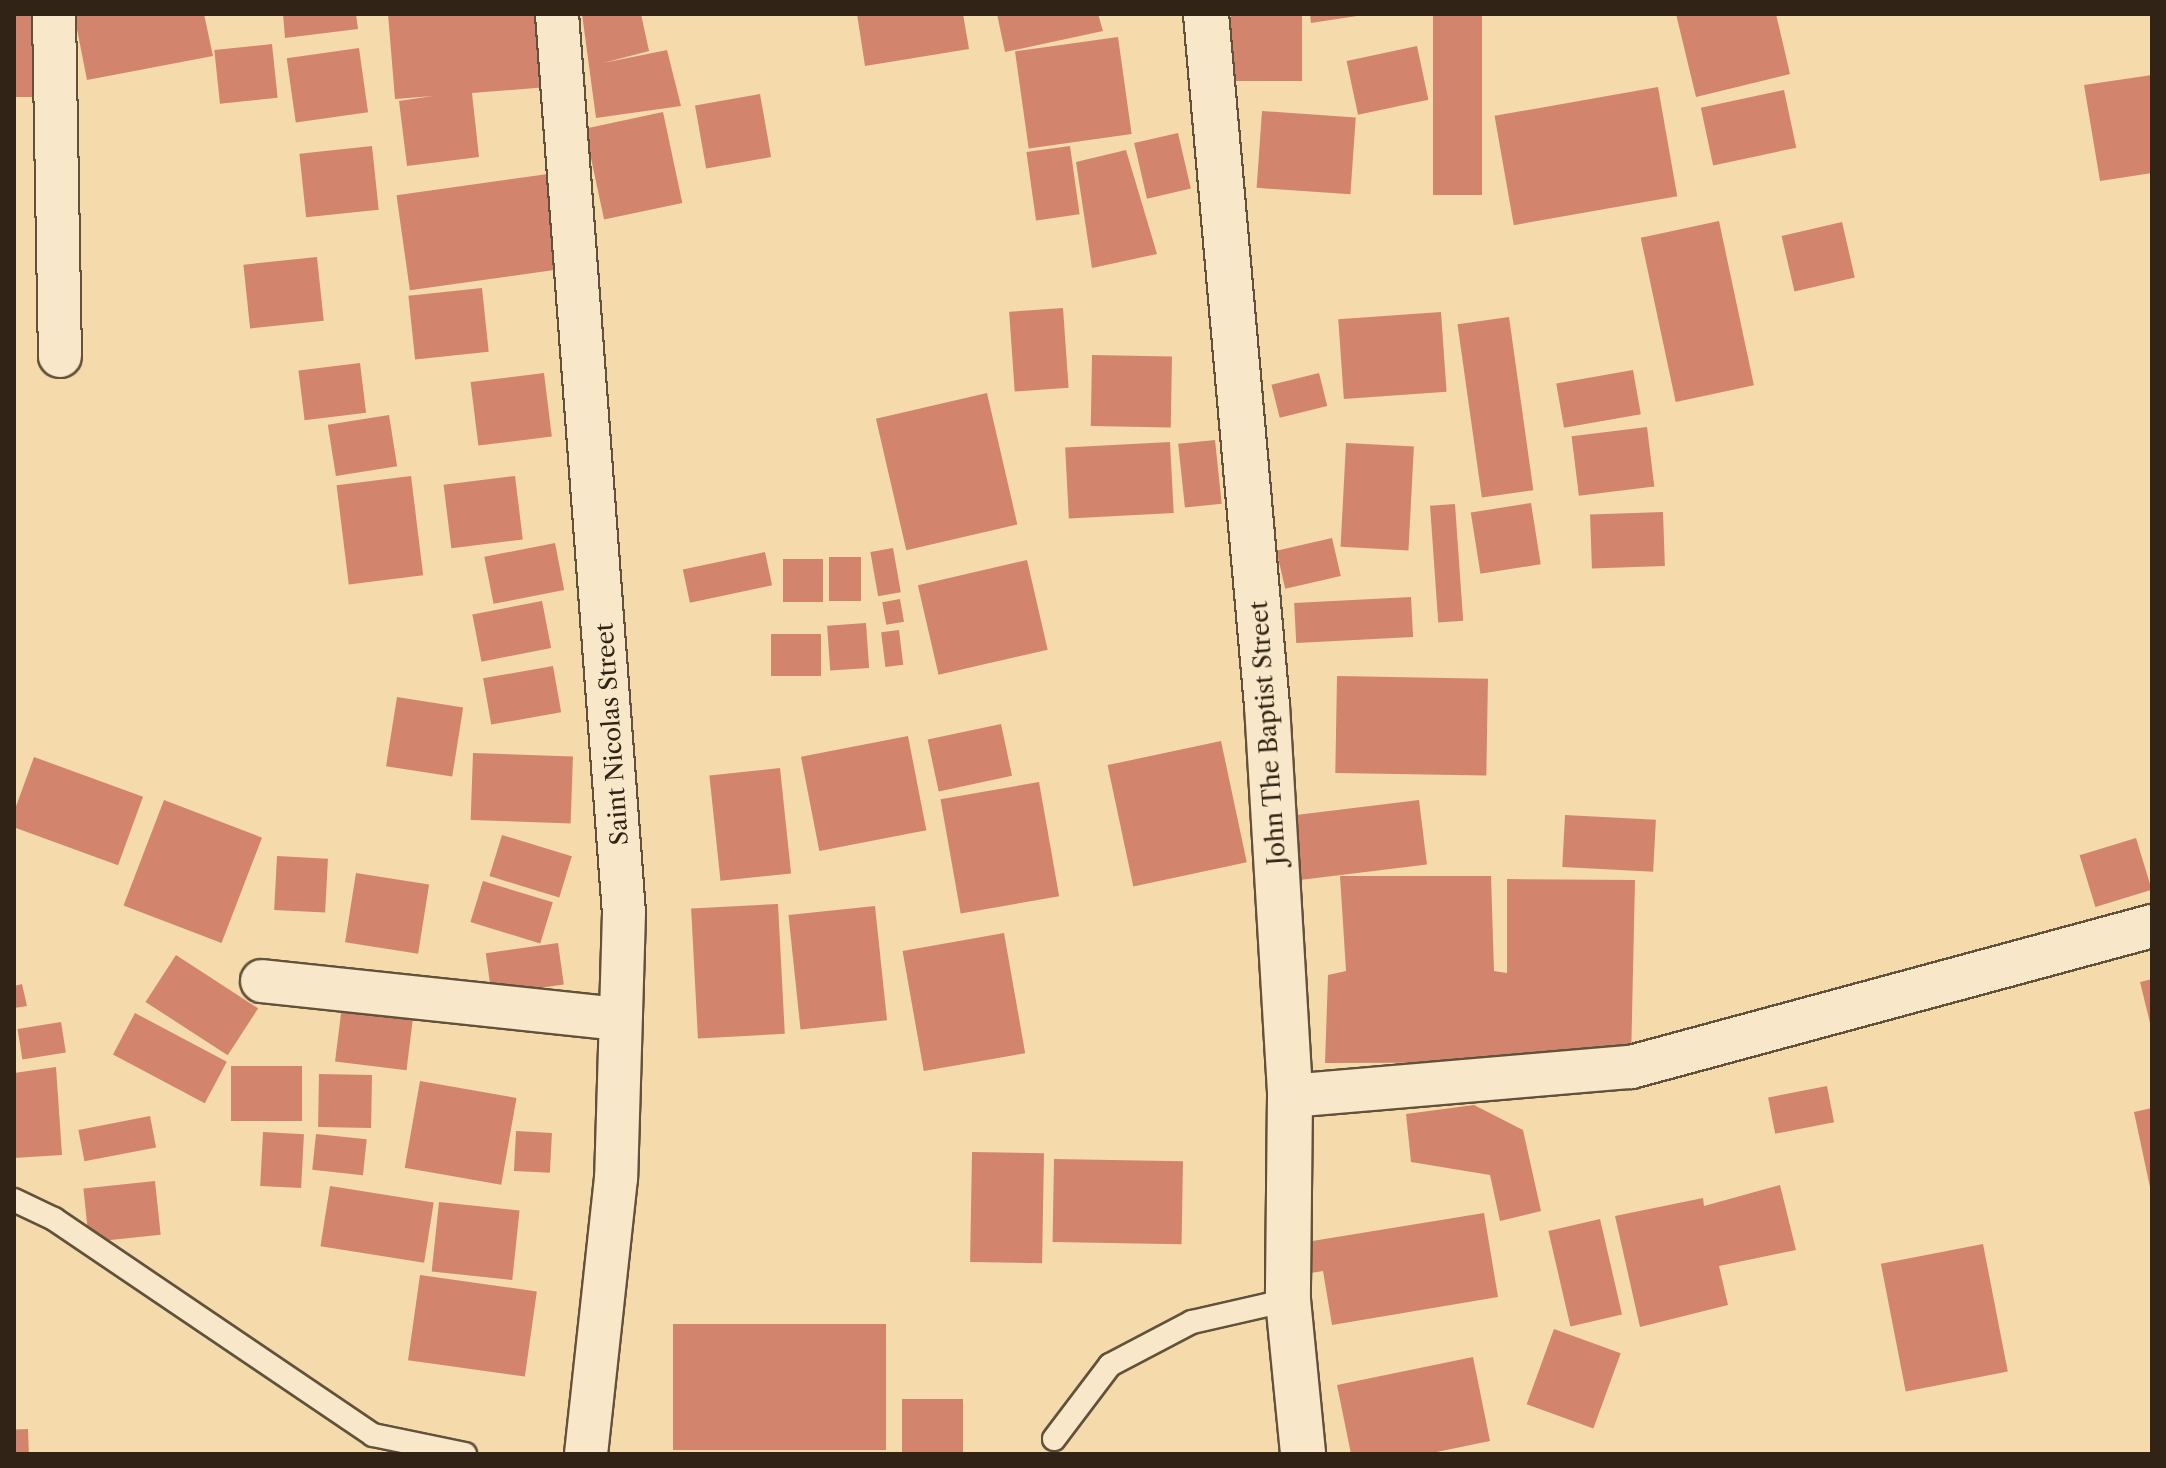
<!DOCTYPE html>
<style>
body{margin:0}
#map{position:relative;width:2166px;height:1468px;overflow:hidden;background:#f5dbac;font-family:"Libre Caslon Text",serif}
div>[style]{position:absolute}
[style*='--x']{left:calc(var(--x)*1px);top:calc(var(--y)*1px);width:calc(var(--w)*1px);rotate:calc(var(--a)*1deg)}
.building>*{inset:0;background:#d2856c;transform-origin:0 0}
.roads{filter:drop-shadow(2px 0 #62513b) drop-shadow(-2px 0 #62513b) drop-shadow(0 2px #62513b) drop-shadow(0 -2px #62513b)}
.service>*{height:22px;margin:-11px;padding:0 11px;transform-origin:11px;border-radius:11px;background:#f8e8c9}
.minor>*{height:42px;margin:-21px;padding:0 21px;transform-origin:21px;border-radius:21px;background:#f8e8c9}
.tertiary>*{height:44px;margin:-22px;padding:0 22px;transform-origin:22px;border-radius:22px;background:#f8e8c9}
span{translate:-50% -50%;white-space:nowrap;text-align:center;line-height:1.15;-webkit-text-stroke:6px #f8e8c9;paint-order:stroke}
.street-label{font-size:24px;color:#312315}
.frame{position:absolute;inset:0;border:16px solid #312315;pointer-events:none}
</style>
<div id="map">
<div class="building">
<div style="left:14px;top:14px;width:20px;height:83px"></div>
<div style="clip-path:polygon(74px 14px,204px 14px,213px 56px,87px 80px)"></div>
<div style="clip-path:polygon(283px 14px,356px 14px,358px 29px,285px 38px)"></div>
<div style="clip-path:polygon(388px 14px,541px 14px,548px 87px,472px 93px,479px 157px,407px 166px,399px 101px,433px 96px,395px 99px)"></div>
<div style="clip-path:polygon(582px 14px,641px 14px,649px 51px,603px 63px,667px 50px,681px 106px,596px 118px)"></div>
<div style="clip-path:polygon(857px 14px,963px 14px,969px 49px,865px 66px)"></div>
<div style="clip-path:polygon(997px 14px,1098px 14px,1103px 31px,1005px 52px)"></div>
<div style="left:1231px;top:14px;width:71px;height:67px"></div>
<div style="clip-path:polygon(1310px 14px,1356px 14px,1357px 16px,1311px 23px)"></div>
<div style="left:1433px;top:14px;width:49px;height:181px"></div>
<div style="clip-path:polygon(1676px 14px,1776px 14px,1790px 74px,1696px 97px)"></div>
<div style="left:1118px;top:37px;width:98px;height:104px;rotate:82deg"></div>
<div style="left:272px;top:44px;width:54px;height:58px;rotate:84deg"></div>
<div style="left:1417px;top:46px;width:55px;height:72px;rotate:78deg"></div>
<div style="left:359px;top:48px;width:65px;height:73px;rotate:82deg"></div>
<div style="clip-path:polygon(2152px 75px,2152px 173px,2100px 181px,2084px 85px)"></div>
<div style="left:1658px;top:87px;width:111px;height:166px;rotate:80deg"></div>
<div style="left:1784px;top:90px;width:59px;height:85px;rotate:78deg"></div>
<div style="left:760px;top:94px;width:64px;height:66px;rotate:80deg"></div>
<div style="left:1262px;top:111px;width:94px;height:77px;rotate:4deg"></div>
<div style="left:663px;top:112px;width:93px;height:80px;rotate:78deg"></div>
<div style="left:1178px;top:133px;width:57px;height:45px;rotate:77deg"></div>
<div style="left:372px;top:146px;width:64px;height:73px;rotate:84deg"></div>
<div style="left:1070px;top:146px;width:69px;height:44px;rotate:82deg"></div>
<div style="clip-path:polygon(1126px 150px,1157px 254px,1092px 268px,1076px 162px)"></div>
<div style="left:548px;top:174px;width:96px;height:153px;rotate:82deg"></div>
<div style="left:1719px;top:221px;width:168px;height:80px;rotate:78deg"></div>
<div style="left:1842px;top:222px;width:57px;height:62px;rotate:77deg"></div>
<div style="left:317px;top:257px;width:64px;height:74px;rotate:84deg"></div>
<div style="left:482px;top:288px;width:64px;height:74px;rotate:84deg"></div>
<div style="left:1063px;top:308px;width:80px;height:54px;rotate:86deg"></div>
<div style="left:1441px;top:312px;width:80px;height:103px;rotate:86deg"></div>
<div style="left:1509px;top:317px;width:175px;height:52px;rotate:82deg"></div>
<div style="left:1092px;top:355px;width:80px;height:71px;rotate:1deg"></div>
<div style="left:360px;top:363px;width:50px;height:62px;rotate:83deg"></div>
<div style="left:1633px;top:370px;width:45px;height:78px;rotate:80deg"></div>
<div style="left:544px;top:373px;width:64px;height:74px;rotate:83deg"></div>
<div style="left:1319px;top:373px;width:34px;height:49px;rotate:76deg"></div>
<div style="left:987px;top:393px;width:135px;height:114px;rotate:77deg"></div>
<div style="left:389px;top:415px;width:52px;height:62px;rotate:81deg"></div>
<div style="left:1647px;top:427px;width:60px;height:76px;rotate:83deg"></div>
<div style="left:1215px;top:440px;width:64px;height:37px;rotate:84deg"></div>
<div style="left:1170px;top:442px;width:71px;height:105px;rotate:87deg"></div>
<div style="left:1346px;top:443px;width:68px;height:104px;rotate:3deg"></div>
<div style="left:411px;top:476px;width:100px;height:75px;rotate:83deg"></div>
<div style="left:515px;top:476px;width:64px;height:72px;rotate:83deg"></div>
<div style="left:1531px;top:503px;width:62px;height:61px;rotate:81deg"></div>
<div style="left:1455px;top:504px;width:117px;height:25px;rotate:86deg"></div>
<div style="left:1663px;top:512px;width:54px;height:73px;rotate:88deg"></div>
<div style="left:1332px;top:538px;width:39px;height:57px;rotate:77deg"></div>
<div style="left:555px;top:543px;width:48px;height:72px;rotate:79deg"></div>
<div style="left:893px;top:548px;width:45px;height:23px;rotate:80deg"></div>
<div style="left:765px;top:552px;width:34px;height:84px;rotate:78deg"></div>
<div style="left:829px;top:557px;width:32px;height:44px"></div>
<div style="left:823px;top:559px;width:43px;height:40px;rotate:90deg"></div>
<div style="left:1027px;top:560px;width:92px;height:112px;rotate:77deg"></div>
<div style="left:1411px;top:597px;width:40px;height:117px;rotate:87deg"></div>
<div style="left:900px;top:599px;width:23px;height:18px;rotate:80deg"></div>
<div style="left:542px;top:601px;width:48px;height:71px;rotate:79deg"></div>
<div style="left:866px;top:623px;width:45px;height:39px;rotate:86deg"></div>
<div style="left:899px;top:630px;width:35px;height:18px;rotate:83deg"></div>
<div style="left:771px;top:634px;width:50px;height:42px"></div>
<div style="left:553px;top:666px;width:47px;height:71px;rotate:80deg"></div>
<div style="left:1337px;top:676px;width:151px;height:97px;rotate:1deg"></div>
<div style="left:397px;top:697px;width:67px;height:70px;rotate:9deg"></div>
<div style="left:1001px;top:724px;width:53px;height:75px;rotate:78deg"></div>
<div style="left:908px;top:736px;width:96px;height:109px;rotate:79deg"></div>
<div style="left:1221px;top:741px;width:124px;height:116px;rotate:78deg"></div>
<div style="left:473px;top:753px;width:100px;height:67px;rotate:2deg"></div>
<div style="left:34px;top:757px;width:116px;height:73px;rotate:20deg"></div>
<div style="left:780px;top:768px;width:106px;height:71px;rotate:84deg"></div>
<div style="left:1039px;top:782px;width:116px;height:100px;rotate:80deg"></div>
<div style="left:164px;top:800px;width:105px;height:113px;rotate:21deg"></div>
<div style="left:1419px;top:800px;width:65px;height:128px;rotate:83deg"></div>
<div style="left:1565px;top:815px;width:91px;height:52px;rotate:3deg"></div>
<div style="left:502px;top:835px;width:73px;height:43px;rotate:17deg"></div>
<div style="left:2136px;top:838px;width:54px;height:59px;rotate:73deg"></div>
<div style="left:277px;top:856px;width:51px;height:54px;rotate:3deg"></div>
<div style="left:356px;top:873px;width:74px;height:70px;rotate:9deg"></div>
<div style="clip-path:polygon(1340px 876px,1491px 876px,1494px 971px,1507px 973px,1507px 879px,1635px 880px,1631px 1062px,1325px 1063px,1328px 975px,1346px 971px)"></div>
<div style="left:483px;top:881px;width:73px;height:43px;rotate:17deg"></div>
<div style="left:778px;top:904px;width:130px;height:87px;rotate:87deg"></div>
<div style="left:875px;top:906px;width:115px;height:87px;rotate:84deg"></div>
<div style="left:1004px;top:933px;width:122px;height:103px;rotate:80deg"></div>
<div style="left:558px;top:943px;width:42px;height:73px;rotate:82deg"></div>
<div style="left:176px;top:955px;width:98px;height:56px;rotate:33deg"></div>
<div style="clip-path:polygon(2152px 979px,2152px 1027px,2151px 1027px,2140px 982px)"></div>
<div style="clip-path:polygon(22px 984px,27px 1006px,14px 1008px,14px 986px)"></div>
<div style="left:342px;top:1005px;width:72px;height:57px;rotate:7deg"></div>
<div style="left:135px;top:1013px;width:104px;height:47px;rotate:28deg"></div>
<div style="left:61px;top:1022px;width:31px;height:44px;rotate:81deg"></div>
<div style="left:231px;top:1066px;width:71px;height:55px"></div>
<div style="clip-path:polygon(56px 1067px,62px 1155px,14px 1158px,14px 1073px)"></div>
<div style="left:319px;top:1074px;width:53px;height:53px;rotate:1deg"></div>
<div style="left:420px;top:1081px;width:98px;height:88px;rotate:10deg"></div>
<div style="left:1827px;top:1086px;width:37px;height:60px;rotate:79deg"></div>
<div style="clip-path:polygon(1474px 1105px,1523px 1130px,1541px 1211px,1500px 1221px,1490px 1175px,1411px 1162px,1406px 1114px)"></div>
<div style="clip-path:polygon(2152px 1108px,2152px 1192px,2151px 1192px,2134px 1112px)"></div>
<div style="left:150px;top:1116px;width:32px;height:73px;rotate:79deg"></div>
<div style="left:516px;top:1131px;width:36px;height:40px;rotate:3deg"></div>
<div style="left:263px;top:1132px;width:41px;height:54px;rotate:3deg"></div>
<div style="left:316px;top:1134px;width:51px;height:36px;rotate:6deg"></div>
<div style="left:972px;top:1152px;width:72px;height:110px;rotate:1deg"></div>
<div style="left:1054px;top:1159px;width:129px;height:83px;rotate:1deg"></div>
<div style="left:155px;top:1181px;width:54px;height:72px;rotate:84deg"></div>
<div style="clip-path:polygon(1780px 1185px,1796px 1250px,1719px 1266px,1728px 1305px,1640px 1327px,1615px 1216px,1703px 1198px,1704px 1206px)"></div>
<div style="left:330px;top:1186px;width:105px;height:61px;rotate:9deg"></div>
<div style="left:439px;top:1202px;width:81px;height:70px;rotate:6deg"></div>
<div style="clip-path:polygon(1484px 1213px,1498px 1297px,1332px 1325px,1323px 1271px,1305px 1274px,1300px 1243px)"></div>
<div style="left:1600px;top:1219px;width:98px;height:53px;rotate:77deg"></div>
<div style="left:1983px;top:1244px;width:130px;height:104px;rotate:79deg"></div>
<div style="left:420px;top:1275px;width:118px;height:86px;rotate:8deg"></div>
<div style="left:673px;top:1324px;width:213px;height:126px"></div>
<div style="left:1554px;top:1329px;width:71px;height:80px;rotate:20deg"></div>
<div style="clip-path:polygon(1473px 1357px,1490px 1441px,1427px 1454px,1351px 1454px,1337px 1385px)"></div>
<div style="left:902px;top:1399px;width:61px;height:55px"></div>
<div style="left:28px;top:1429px;width:25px;height:14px;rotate:88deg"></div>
</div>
<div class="roads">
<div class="service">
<div style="--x:14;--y:1200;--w:44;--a:25.4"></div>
<div style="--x:54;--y:1219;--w:385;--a:34.1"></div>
<div style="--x:373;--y:1435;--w:94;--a:11.7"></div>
<div style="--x:1054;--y:1439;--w:93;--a:-52.9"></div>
<div style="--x:1110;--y:1365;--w:93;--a:-27.7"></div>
<div style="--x:1192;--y:1322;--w:98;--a:-12.9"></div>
</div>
<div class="minor">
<div style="--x:54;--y:14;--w:342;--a:89"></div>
<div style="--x:557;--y:14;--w:901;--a:85.74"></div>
<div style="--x:624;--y:913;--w:265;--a:91.7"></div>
<div style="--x:616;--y:1178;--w:278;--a:96.2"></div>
<div style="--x:262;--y:981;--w:360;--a:6.1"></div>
<div style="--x:1290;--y:1096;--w:342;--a:-4.9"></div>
<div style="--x:1631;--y:1067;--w:540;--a:-15.14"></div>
</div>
<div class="tertiary">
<div style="--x:1206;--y:14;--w:694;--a:84.96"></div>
<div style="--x:1267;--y:705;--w:392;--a:86.6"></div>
<div style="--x:1290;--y:1096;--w:204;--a:90.6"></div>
<div style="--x:1288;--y:1300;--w:155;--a:84.4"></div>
</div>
</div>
<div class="street-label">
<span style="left:1268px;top:733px;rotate:-94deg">John The Baptist Street</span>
<span style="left:612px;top:734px;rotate:-94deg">Saint Nicolas Street</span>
</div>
<div class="frame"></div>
</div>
